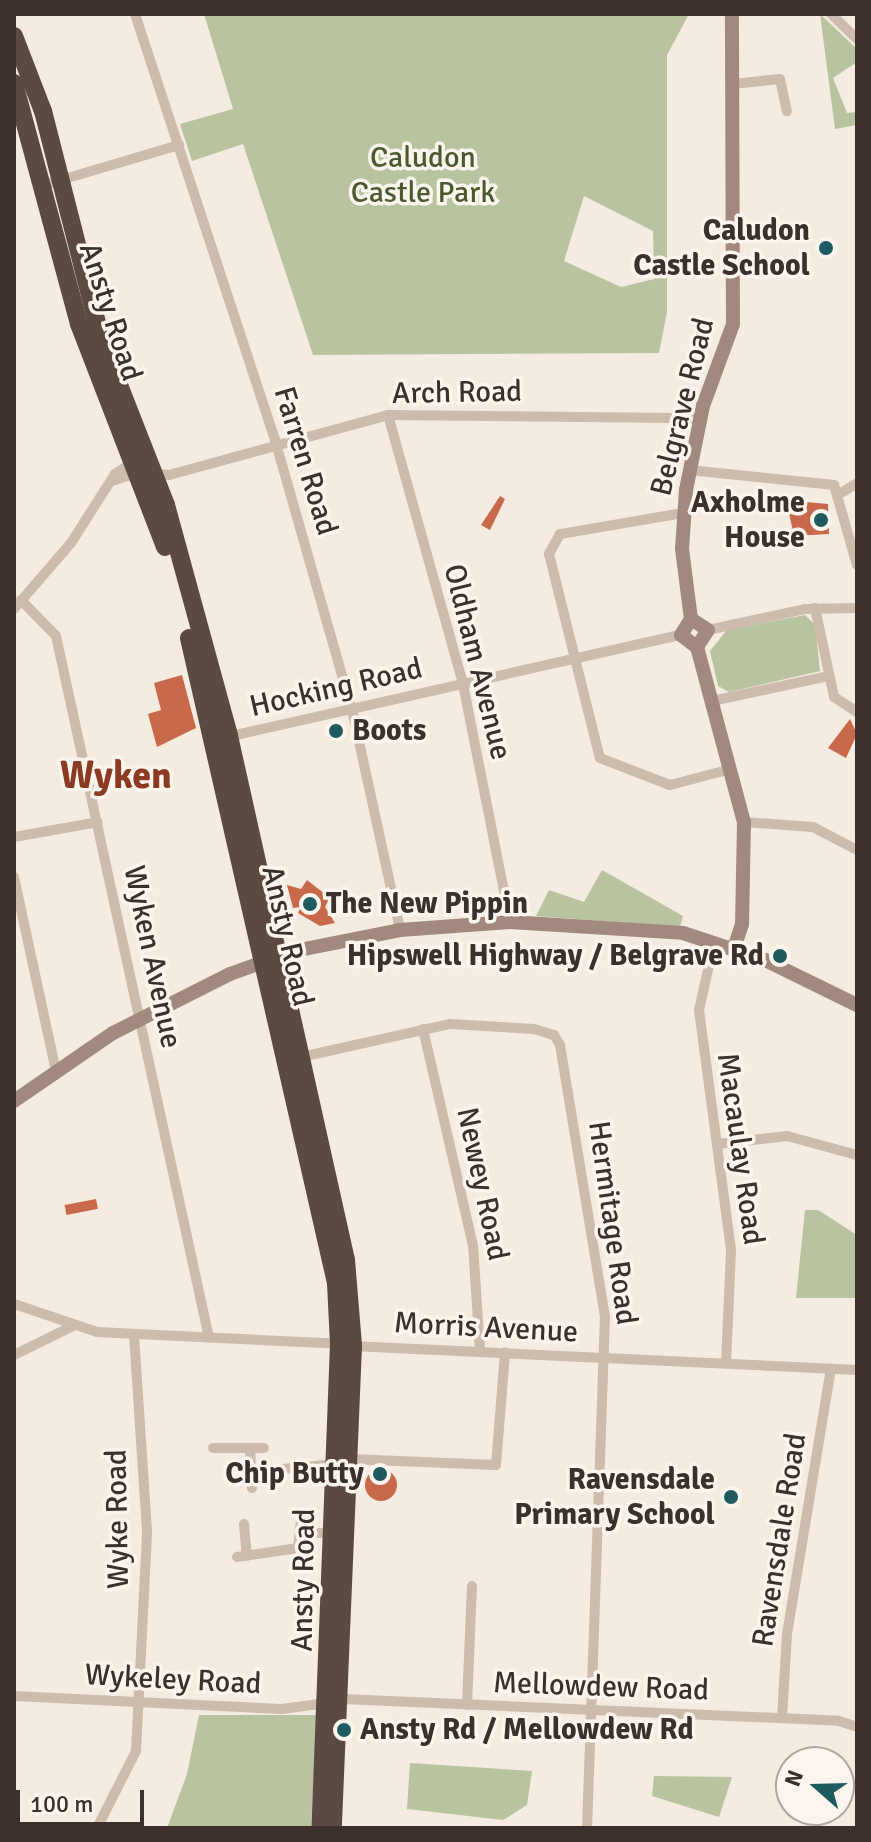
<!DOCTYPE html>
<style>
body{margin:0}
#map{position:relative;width:871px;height:1842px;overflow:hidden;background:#f4ebe1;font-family:Signika,sans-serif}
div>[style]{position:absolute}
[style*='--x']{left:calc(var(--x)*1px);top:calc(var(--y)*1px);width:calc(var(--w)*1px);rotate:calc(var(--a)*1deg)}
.green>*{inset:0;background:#b8c4a0}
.building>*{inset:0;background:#c8694b;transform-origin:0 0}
.round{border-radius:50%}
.street>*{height:10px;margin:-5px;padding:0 5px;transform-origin:5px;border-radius:5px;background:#cdbbac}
.secondary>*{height:14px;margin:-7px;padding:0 7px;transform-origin:7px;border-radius:7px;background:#a18a7d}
.highway>*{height:18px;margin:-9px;padding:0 9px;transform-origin:9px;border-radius:9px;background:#5c4a42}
.dots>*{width:22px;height:22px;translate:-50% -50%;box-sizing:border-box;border:4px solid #fbf5ee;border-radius:50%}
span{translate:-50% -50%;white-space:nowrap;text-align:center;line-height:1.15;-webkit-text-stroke:7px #fbf5ee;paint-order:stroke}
.park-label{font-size:30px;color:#4a5a2e}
.poi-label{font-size:30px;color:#3b302b;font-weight:700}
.right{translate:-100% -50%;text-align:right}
.left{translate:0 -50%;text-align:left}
.street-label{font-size:30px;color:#3b302b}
.district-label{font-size:38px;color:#8c3b22;font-weight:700}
.frame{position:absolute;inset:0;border:16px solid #3b302b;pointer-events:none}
.north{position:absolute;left:775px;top:1746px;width:80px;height:80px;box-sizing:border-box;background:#fbf5ee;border:2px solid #aea6a0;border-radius:50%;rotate:290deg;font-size:22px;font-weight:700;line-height:32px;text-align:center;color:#3b302b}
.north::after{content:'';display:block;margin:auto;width:28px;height:36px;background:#1f5a5e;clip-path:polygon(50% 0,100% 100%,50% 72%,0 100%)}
.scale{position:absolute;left:16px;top:1790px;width:128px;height:36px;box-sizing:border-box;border:4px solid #3b302b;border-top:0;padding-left:10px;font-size:24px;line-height:28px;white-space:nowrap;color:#3b302b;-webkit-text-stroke:6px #fbf5ee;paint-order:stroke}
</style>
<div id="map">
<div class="green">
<div style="clip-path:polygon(evenodd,204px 14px,689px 14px,667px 55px,667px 312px,659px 353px,313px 355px,243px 144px,192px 161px,180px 124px,233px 109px,204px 14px,584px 196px,653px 231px,654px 279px,621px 287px,564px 261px,584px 196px)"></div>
<div style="clip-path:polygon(820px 14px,857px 49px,857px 62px,833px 78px,847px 113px,857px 112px,857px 125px,835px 129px)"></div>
<div style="clip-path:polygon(805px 615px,815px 625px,820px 671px,729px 692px,718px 686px,710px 651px,727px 630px)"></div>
<div style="clip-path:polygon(602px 870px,683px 916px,680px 927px,536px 916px,549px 890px,584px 902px)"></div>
<div style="clip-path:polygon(805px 1210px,818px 1210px,857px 1235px,857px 1298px,796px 1298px)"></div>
<div style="clip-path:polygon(199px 1715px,317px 1715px,311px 1828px,167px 1828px,187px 1774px)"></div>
<div style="clip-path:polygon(410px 1763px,532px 1771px,527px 1805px,503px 1820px,407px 1809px)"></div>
<div style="clip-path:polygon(654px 1776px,732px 1777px,719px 1817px,652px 1796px)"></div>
</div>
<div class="building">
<div style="clip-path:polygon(500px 496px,505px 499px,490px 530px,481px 525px)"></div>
<div style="clip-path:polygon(806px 502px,828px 504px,829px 534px,794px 536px,788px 509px,805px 510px)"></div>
<div style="clip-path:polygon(182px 675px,196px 728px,157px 747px,148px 714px,161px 710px,154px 683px)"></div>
<div style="clip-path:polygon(850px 719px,857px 734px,846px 758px,828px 748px)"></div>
<div style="clip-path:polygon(307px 880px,330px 898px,325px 907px,335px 923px,320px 926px,298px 913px,301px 907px,293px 908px,287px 885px,301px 889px)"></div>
<div style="left:96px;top:1199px;width:10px;height:32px;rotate:79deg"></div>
<div class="round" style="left:365px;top:1469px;width:32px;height:32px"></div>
</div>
<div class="street">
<div style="--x:135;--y:14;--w:448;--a:71.8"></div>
<div style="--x:275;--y:440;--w:285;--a:74.1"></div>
<div style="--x:353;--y:714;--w:221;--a:77.7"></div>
<div style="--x:831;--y:14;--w:36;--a:44"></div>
<div style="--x:733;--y:84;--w:47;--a:-6.1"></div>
<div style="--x:780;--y:79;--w:33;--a:78"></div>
<div style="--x:44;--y:185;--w:141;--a:-16.5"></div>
<div style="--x:388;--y:415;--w:279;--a:74.4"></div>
<div style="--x:463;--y:684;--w:243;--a:78.8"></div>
<div style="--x:689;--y:470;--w:146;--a:5.9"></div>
<div style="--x:834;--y:485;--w:83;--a:74"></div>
<div style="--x:112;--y:481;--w:29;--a:-18"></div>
<div style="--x:140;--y:472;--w:29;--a:6"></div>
<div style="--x:169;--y:475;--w:227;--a:-15.3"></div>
<div style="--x:388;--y:415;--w:312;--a:0.6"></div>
<div style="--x:841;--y:493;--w:19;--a:-32"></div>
<div style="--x:683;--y:513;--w:125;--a:170.3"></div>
<div style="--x:560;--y:534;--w:23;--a:119"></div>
<div style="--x:549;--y:554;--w:210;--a:76"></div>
<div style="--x:600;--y:758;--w:75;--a:21.1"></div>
<div style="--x:670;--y:785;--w:63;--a:-14.7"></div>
<div style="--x:21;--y:600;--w:50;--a:45.8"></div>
<div style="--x:56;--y:636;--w:718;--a:77.7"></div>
<div style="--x:815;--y:608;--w:91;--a:77.9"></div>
<div style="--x:834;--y:697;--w:27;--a:33"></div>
<div style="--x:14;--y:609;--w:87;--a:-49.2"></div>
<div style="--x:71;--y:543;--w:82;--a:-57.5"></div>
<div style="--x:115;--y:474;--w:24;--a:-33"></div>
<div style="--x:708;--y:630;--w:99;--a:-12.2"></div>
<div style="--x:805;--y:609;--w:52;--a:-1.1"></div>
<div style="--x:712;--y:701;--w:120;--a:-12.1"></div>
<div style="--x:236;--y:735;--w:456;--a:-12.7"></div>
<div style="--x:744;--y:822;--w:69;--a:4.1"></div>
<div style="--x:813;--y:827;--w:50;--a:27.6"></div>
<div style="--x:14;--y:837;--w:85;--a:-10.1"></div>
<div style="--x:14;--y:877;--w:198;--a:77.8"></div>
<div style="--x:714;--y:943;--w:69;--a:102.6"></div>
<div style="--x:699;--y:1010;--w:242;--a:82.4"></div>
<div style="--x:731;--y:1250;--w:113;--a:92.5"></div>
<div style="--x:423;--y:1029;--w:222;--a:77"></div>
<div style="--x:473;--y:1245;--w:106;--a:86.2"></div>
<div style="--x:301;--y:1057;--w:153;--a:-12.5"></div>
<div style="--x:450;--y:1024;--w:84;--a:3.4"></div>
<div style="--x:534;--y:1029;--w:21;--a:17"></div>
<div style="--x:554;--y:1035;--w:12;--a:59"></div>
<div style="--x:560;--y:1045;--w:275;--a:80.6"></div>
<div style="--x:605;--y:1316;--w:512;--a:92.01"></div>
<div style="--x:717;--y:1144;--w:70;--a:-6.5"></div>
<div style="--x:787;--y:1136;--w:73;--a:15.2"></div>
<div style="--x:14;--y:1304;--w:88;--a:18.6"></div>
<div style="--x:97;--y:1332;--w:242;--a:2.8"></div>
<div style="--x:353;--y:1346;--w:505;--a:2.73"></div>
<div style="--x:14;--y:1355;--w:68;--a:-26.2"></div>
<div style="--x:213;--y:1448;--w:51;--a:0"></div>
<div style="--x:250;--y:1448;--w:40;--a:87.1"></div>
<div style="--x:350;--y:1459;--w:146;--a:2.4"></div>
<div style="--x:496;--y:1465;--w:113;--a:-85.4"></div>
<div style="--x:251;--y:1472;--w:84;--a:-5.4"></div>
<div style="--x:244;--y:1524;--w:32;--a:85"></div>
<div style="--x:302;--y:1533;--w:31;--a:0"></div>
<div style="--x:237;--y:1557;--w:62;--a:-8.4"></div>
<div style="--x:298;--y:1548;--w:31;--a:-84"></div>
<div style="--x:14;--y:1696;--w:268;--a:2.8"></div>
<div style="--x:282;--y:1709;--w:45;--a:-7.6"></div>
<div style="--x:342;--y:1699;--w:497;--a:2.5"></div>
<div style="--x:839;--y:1721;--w:19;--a:18"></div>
<div style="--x:467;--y:1705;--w:119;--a:-87.6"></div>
<div style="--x:782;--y:1718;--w:84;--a:-86.6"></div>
<div style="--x:787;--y:1634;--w:269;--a:-80.6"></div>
<div style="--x:97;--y:1828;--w:86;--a:-63.1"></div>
<div style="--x:136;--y:1751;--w:220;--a:-87.1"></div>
<div style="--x:147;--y:1531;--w:197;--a:-93.8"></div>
</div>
<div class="secondary">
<div style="--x:691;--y:619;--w:71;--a:-97.3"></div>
<div style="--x:682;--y:549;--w:59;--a:-86.1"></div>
<div style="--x:686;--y:490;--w:86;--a:-78.6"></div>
<div style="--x:703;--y:406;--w:87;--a:-69.9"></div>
<div style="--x:733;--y:324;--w:310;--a:-90.2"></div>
<div style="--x:691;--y:619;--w:20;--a:33"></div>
<div style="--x:708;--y:630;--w:20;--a:123"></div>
<div style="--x:691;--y:619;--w:19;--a:122"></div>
<div style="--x:681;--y:635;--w:20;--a:37"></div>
<div style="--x:697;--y:647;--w:181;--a:75"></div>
<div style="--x:744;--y:822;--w:102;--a:91.1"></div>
<div style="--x:742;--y:924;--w:26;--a:108"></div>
<div style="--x:14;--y:1101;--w:120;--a:-34.5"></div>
<div style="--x:113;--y:1033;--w:131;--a:-26.8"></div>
<div style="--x:230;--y:974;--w:68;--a:-19.8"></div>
<div style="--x:294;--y:951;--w:108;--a:-11.2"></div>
<div style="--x:400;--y:930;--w:110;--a:-4.2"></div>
<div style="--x:510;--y:922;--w:173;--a:3.6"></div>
<div style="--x:683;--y:933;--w:86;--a:18.2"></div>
<div style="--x:765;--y:960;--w:102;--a:26.1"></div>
</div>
<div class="highway">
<div style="--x:14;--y:36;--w:80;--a:68.9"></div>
<div style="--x:43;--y:111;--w:235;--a:75.7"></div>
<div style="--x:101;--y:339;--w:178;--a:68.6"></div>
<div style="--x:166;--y:505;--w:239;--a:74.7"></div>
<div style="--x:229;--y:736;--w:537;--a:77.41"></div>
<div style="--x:346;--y:1260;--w:86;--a:85.3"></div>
<div style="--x:353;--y:1346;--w:482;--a:92.4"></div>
<div style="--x:14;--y:83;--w:250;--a:74.9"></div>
<div style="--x:79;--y:324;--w:239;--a:68.9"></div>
<div style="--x:189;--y:638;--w:662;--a:77.16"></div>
<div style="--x:336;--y:1283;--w:61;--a:87.2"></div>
<div style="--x:339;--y:1344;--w:484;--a:92.2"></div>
</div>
<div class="dots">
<div style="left:826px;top:248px;background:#1f5a5e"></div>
<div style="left:821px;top:520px;background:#1f5a5e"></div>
<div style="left:336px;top:731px;background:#1f5a5e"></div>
<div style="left:310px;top:904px;background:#1f5a5e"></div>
<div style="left:780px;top:956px;background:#1f5a5e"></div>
<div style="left:380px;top:1474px;background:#1f5a5e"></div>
<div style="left:731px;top:1497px;background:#1f5a5e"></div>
<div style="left:344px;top:1730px;background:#1f5a5e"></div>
</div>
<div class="park-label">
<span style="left:423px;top:175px">Caludon<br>Castle Park</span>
</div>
<div class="poi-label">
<span class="right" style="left:810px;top:248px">Caludon<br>Castle School</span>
<span class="right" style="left:805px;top:520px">Axholme<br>House</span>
<span class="left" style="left:352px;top:731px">Boots</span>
<span class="left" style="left:326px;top:904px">The New Pippin</span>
<span class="right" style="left:764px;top:956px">Hipswell Highway / Belgrave Rd</span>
<span class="right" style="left:364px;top:1474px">Chip Butty</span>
<span class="right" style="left:715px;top:1497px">Ravensdale<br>Primary School</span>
<span class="left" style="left:360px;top:1730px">Ansty Rd / Mellowdew Rd</span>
</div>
<div class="street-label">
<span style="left:110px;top:312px;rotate:72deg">Ansty Road</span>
<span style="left:457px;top:393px;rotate:-1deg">Arch Road</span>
<span style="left:683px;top:407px;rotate:-76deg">Belgrave Road</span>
<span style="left:305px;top:461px;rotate:73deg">Farren Road</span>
<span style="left:477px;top:662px;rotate:76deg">Oldham Avenue</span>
<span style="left:336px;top:688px;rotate:-13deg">Hocking Road</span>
<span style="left:287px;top:936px;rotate:77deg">Ansty Road</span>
<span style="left:152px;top:957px;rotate:78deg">Wyken Avenue</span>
<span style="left:740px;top:1149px;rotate:82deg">Macaulay Road</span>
<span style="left:482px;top:1184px;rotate:78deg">Newey Road</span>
<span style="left:612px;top:1223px;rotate:82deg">Hermitage Road</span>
<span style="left:486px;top:1328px;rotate:3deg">Morris Avenue</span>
<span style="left:118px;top:1519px;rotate:-91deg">Wyke Road</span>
<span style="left:780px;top:1540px;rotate:-81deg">Ravensdale Road</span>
<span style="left:304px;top:1580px;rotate:-89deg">Ansty Road</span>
<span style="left:173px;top:1680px;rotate:3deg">Wykeley Road</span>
<span style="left:601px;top:1687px;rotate:2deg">Mellowdew Road</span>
</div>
<div class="district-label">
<span style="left:116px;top:776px">Wyken</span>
</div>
<div class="frame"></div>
<div class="north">N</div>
<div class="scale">100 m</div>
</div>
